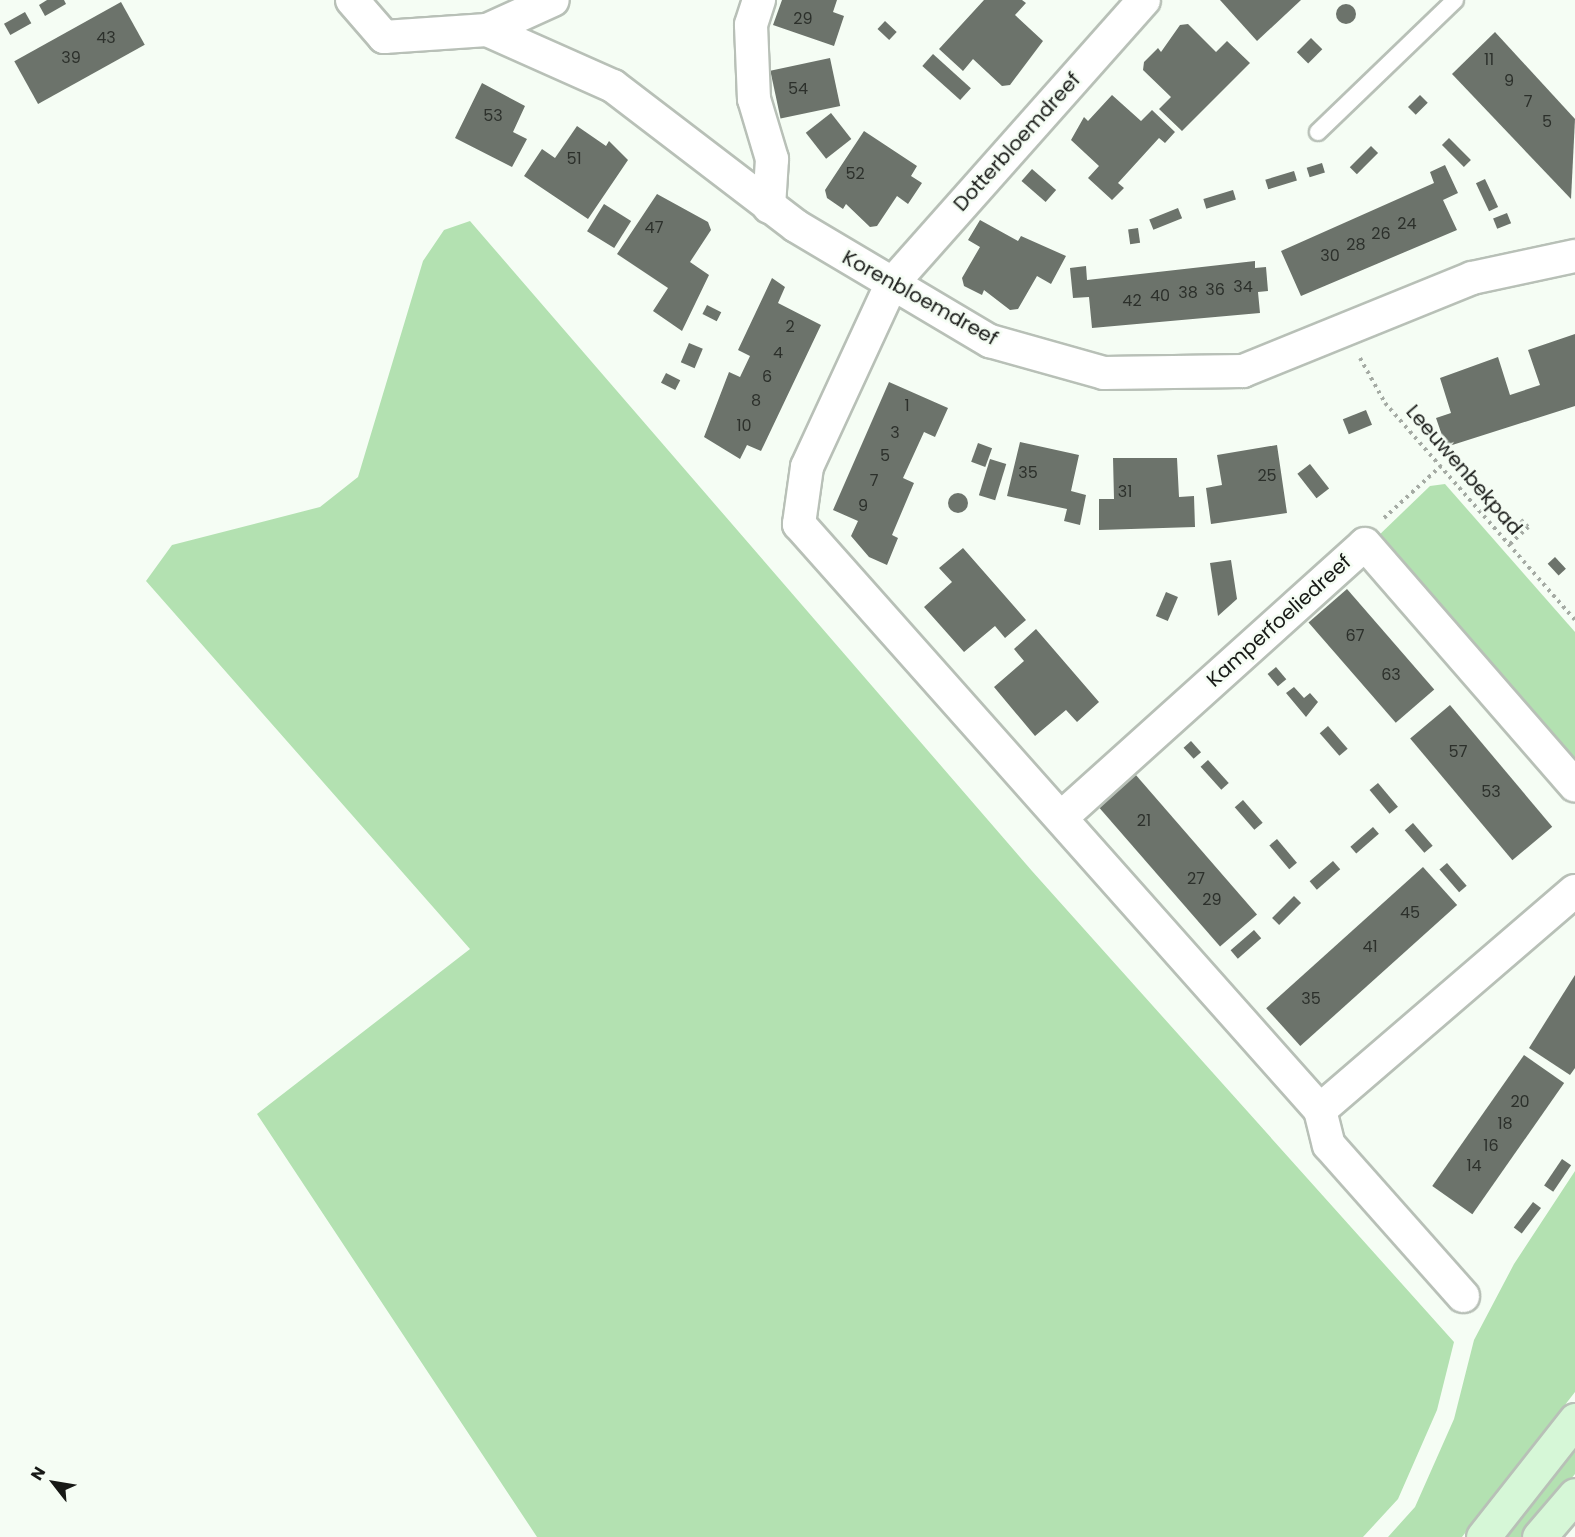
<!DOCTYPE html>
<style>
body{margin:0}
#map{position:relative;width:1575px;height:1537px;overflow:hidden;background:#f5fdf4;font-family:Poppins,sans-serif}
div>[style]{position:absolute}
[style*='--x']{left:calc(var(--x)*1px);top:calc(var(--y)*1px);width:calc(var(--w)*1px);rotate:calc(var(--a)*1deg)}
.green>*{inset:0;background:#b3e1b1}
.building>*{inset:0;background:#6c736b;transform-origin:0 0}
.round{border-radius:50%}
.path>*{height:4px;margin-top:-2px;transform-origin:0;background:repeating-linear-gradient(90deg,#a5aba4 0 3px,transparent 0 7.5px)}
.roads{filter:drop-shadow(2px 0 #b8c0b7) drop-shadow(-2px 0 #b8c0b7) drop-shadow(0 2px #b8c0b7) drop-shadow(0 -2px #b8c0b7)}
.service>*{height:16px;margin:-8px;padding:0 8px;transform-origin:8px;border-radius:8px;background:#fff}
.minor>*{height:32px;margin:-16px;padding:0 16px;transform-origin:16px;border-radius:16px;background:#fff}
.secondary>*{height:33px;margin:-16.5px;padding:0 16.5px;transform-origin:16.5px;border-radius:16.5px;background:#d6f7d7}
span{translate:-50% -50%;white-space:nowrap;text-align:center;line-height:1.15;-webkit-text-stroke:5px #f5fdf4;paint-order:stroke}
.number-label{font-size:16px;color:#2c302b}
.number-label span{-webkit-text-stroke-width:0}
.street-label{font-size:20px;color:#171916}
.north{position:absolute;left:24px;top:1453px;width:60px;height:60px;-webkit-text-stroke:4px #f5fdf4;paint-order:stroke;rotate:301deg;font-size:16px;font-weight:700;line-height:24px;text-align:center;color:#171916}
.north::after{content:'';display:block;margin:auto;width:21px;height:27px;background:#171916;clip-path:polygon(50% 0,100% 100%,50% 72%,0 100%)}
</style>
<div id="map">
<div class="green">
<div style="clip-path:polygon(470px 221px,1032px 871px,1454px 1342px,1437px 1410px,1398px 1499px,1363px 1537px,537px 1537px,257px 1114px,470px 949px,146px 581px,172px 545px,320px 507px,358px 477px,423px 261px,444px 230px)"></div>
<div style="clip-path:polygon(1445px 484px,1575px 632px,1575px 768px,1375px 539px,1430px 486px)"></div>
<div style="clip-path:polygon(1575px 1171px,1575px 1392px,1462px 1537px,1388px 1537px,1415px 1507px,1454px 1419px,1474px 1340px,1514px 1264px)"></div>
<div style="clip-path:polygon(1575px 1438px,1575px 1474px,1523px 1537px,1495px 1537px)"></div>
</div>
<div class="building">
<div style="clip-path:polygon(47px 0,64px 0,66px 4px,45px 16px,39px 5px)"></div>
<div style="clip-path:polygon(782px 0,837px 0,833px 12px,844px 16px,834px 46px,773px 25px)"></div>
<div style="clip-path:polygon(984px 0,1022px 0,1026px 3px,1015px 15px,1043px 41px,1010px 85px,1002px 86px,973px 59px,963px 71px,939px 49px)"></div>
<div style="clip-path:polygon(1220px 0,1301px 0,1257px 41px)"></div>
<div style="left:121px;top:2px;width:49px;height:122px;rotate:61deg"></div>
<div class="round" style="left:1336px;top:4px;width:20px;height:20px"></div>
<div style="left:25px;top:12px;width:13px;height:24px;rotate:61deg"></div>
<div style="left:885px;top:21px;width:16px;height:11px;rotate:43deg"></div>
<div style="clip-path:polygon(1188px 24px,1216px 52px,1227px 41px,1250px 63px,1182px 131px,1159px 109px,1171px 97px,1143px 70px,1144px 62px,1158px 48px,1161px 52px,1180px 25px)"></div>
<div style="clip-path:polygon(1495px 32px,1575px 119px,1571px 199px,1452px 74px)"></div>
<div style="left:1311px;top:38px;width:16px;height:20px;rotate:45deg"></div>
<div style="left:933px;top:54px;width:51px;height:16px;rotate:42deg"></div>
<div style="left:830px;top:58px;width:49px;height:61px;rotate:78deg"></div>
<div style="clip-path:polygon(482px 83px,525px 106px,513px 132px,527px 139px,512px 167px,455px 138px)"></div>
<div style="clip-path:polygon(1112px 95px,1141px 121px,1152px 110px,1175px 132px,1165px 143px,1159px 138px,1118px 183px,1124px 188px,1112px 200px,1088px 178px,1099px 166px,1071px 140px,1084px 117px,1088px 121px)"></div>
<div style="left:1420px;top:95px;width:11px;height:17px;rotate:45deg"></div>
<div style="left:831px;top:113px;width:33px;height:32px;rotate:52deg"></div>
<div style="clip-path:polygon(577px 126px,606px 146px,609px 141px,628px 160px,588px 219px,524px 176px,542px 149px,555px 158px)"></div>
<div style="clip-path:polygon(864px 131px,917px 166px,911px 176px,922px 183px,908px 204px,897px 196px,877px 226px,870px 227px,846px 204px,843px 209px,827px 198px,825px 190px)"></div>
<div style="left:1449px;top:138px;width:31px;height:10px;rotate:45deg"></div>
<div style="left:1371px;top:146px;width:10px;height:30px;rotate:45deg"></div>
<div style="left:1322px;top:163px;width:10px;height:16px;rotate:73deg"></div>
<div style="clip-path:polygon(1445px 165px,1458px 193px,1443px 200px,1457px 230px,1301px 296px,1281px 251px,1434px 183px,1430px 172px)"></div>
<div style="left:1032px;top:169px;width:32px;height:16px;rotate:41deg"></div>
<div style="left:1294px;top:171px;width:10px;height:30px;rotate:73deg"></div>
<div style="left:1485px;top:179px;width:31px;height:10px;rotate:65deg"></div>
<div style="left:1233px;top:190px;width:10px;height:31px;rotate:73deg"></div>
<div style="clip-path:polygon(657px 194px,708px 222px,711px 230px,690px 262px,709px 275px,682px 331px,653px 311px,668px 288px,617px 254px)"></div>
<div style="left:604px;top:204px;width:32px;height:32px;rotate:32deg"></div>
<div style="left:1178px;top:208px;width:11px;height:31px;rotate:68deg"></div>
<div style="left:1507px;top:213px;width:11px;height:15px;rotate:68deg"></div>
<div style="clip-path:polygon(980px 220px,1018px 241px,1021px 236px,1066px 256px,1051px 284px,1037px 276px,1018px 309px,1010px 310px,984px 290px,982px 295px,964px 286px,962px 278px,980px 247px,968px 240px)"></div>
<div style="left:1138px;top:228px;width:15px;height:10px;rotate:82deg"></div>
<div style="clip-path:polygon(1255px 261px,1255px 268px,1266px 267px,1268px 291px,1258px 292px,1260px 313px,1092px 328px,1089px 297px,1073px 298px,1070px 268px,1086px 266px,1087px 280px)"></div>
<div style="clip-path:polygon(772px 278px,785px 287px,778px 303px,821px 325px,761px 451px,747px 445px,740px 459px,704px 437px,729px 372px,740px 377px,750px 356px,738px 350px)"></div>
<div style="left:707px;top:305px;width:16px;height:10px;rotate:27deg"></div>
<div style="clip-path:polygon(1575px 334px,1575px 406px,1446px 447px,1436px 418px,1451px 413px,1440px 378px,1498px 357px,1510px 395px,1540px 385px,1528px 350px)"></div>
<div style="left:689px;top:343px;width:15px;height:21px;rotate:23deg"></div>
<div style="left:666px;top:373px;width:16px;height:11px;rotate:27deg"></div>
<div style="clip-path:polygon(889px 382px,948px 408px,935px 437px,924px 432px,903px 478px,914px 483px,892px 535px,898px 538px,887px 565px,869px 557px,851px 536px,858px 521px,833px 510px)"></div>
<div style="left:1366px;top:410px;width:16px;height:25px;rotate:68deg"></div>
<div style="clip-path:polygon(1020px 442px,1079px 455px,1071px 491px,1086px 495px,1080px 525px,1064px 521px,1067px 509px,1007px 496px)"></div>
<div style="left:978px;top:443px;width:15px;height:20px;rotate:20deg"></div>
<div style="clip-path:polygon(1277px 445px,1287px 513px,1211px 524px,1206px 488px,1222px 485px,1217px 455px)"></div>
<div style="clip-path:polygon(1113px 458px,1177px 458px,1179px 497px,1194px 496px,1195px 527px,1099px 530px,1099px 499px,1114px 499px)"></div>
<div style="left:990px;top:459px;width:17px;height:38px;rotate:17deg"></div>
<div style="left:1310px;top:464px;width:31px;height:16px;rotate:52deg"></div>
<div class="round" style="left:948px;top:493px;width:20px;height:20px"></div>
<div style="clip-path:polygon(963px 548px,1026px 620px,1005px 638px,995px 626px,964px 652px,924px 607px,952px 582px,939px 568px)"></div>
<div style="left:1555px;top:557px;width:16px;height:10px;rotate:47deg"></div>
<div style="clip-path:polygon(1231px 560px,1237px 599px,1218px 616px,1210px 563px)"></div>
<div style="left:1347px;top:589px;width:133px;height:51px;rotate:49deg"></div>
<div style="left:1166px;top:592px;width:13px;height:26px;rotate:23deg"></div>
<div style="clip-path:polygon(1036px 629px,1099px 702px,1077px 722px,1066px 710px,1035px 736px,994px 687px,1024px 661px,1014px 649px)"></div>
<div style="left:1276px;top:667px;width:16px;height:11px;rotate:50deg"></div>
<div style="clip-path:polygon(1294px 687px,1304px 698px,1310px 693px,1318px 702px,1306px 717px,1286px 693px)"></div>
<div style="left:1450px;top:705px;width:159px;height:52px;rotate:50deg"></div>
<div style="left:1328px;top:726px;width:30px;height:11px;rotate:49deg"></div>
<div style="left:1191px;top:741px;width:15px;height:10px;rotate:48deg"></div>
<div style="left:1208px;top:760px;width:31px;height:10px;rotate:48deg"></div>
<div style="left:1135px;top:774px;width:186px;height:49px;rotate:49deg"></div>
<div style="left:1378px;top:783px;width:31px;height:11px;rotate:50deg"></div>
<div style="left:1243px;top:800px;width:30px;height:11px;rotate:49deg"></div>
<div style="left:1413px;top:823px;width:30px;height:11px;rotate:49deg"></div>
<div style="left:1373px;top:827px;width:9px;height:30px;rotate:49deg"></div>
<div style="left:1277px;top:839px;width:31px;height:10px;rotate:50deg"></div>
<div style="left:1333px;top:861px;width:11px;height:31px;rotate:49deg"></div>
<div style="left:1447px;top:863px;width:30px;height:10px;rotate:49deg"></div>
<div style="left:1423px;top:867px;width:51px;height:211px;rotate:48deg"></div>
<div style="left:1294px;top:896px;width:10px;height:31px;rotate:45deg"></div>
<div style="left:1254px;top:930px;width:11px;height:31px;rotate:49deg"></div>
<div style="clip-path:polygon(1575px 975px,1575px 1068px,1570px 1075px,1529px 1048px)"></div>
<div style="left:1524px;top:1055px;width:49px;height:160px;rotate:35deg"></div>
<div style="left:1562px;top:1159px;width:11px;height:32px;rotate:34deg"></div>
<div style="left:1533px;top:1202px;width:10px;height:32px;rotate:37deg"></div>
</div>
<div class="path">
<div style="--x:1360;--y:358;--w:51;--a:60.9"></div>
<div style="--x:1385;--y:403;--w:288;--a:48.8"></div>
<div style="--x:1384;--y:518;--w:77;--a:-42.4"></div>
<div style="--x:1510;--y:544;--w:25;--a:-43"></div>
<div style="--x:1528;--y:527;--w:10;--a:-135"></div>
</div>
<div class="roads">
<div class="service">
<div style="--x:1318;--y:132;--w:190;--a:-43.9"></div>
</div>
<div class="minor">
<div style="--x:352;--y:0;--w:49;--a:49.1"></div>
<div style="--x:384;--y:37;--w:103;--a:-3.9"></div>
<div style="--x:487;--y:30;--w:72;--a:-24.4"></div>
<div style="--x:759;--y:0;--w:26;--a:108"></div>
<div style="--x:751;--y:25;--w:74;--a:87.7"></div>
<div style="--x:754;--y:99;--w:63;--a:73.3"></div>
<div style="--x:772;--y:159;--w:48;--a:93.6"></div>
<div style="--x:1144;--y:0;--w:381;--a:131.6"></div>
<div style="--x:891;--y:285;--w:200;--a:114.8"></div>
<div style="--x:807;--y:467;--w:58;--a:98"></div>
<div style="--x:799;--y:524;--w:784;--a:48.36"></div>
<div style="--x:1320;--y:1110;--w:336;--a:-40.7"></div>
<div style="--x:487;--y:30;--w:138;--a:24"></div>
<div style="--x:613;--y:86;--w:230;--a:37.4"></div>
<div style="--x:796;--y:226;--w:226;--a:30.7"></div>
<div style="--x:990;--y:341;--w:118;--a:15.7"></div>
<div style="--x:1104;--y:373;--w:139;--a:-0.8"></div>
<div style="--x:1243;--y:371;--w:247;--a:-22.1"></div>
<div style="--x:1472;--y:278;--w:105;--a:-12.1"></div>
<div style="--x:1063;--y:816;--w:406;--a:-42"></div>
<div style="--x:1365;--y:544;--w:320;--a:49"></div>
<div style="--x:1320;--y:1110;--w:36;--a:76"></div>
<div style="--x:1329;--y:1145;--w:202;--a:48.4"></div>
</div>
<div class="secondary">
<div style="--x:1483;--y:1537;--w:149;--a:-51.8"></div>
<div style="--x:1539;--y:1537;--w:55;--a:-49.4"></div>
</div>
</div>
<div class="number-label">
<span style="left:803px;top:19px">29</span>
<span style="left:106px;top:38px">43</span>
<span style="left:71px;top:58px">39</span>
<span style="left:1489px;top:60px">11</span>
<span style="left:1509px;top:81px">9</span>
<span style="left:798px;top:89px">54</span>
<span style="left:1528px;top:102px">7</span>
<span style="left:493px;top:116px">53</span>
<span style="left:1547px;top:122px">5</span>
<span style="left:574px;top:159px">51</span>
<span style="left:855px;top:174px">52</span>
<span style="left:1407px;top:224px">24</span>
<span style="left:654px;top:228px">47</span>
<span style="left:1381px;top:234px">26</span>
<span style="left:1356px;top:245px">28</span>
<span style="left:1330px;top:256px">30</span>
<span style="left:1243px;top:287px">34</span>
<span style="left:1215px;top:290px">36</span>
<span style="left:1188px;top:293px">38</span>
<span style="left:1160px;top:296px">40</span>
<span style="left:1132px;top:301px">42</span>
<span style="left:790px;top:327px">2</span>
<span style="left:778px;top:353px">4</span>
<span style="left:767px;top:377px">6</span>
<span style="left:756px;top:401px">8</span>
<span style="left:907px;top:406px">1</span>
<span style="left:744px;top:426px">10</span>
<span style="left:895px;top:433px">3</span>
<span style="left:885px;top:456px">5</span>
<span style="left:1028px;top:473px">35</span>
<span style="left:1267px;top:476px">25</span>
<span style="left:874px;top:481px">7</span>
<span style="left:1125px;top:492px">31</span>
<span style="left:863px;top:506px">9</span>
<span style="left:1355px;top:636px">67</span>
<span style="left:1391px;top:675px">63</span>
<span style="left:1458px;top:752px">57</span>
<span style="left:1491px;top:792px">53</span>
<span style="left:1144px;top:821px">21</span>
<span style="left:1196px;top:879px">27</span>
<span style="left:1212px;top:900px">29</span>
<span style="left:1410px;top:913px">45</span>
<span style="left:1370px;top:947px">41</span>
<span style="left:1311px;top:999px">35</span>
<span style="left:1520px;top:1102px">20</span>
<span style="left:1505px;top:1124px">18</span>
<span style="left:1491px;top:1146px">16</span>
<span style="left:1474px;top:1166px">14</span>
</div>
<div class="street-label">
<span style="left:1017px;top:142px;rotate:-48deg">Dotterbloemdreef</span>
<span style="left:920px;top:298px;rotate:29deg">Korenbloemdreef</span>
<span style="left:1464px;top:470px;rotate:49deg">Leeuwenbekpad</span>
<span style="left:1279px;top:621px;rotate:-42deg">Kamperfoeliedreef</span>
</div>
<div class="north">N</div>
</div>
